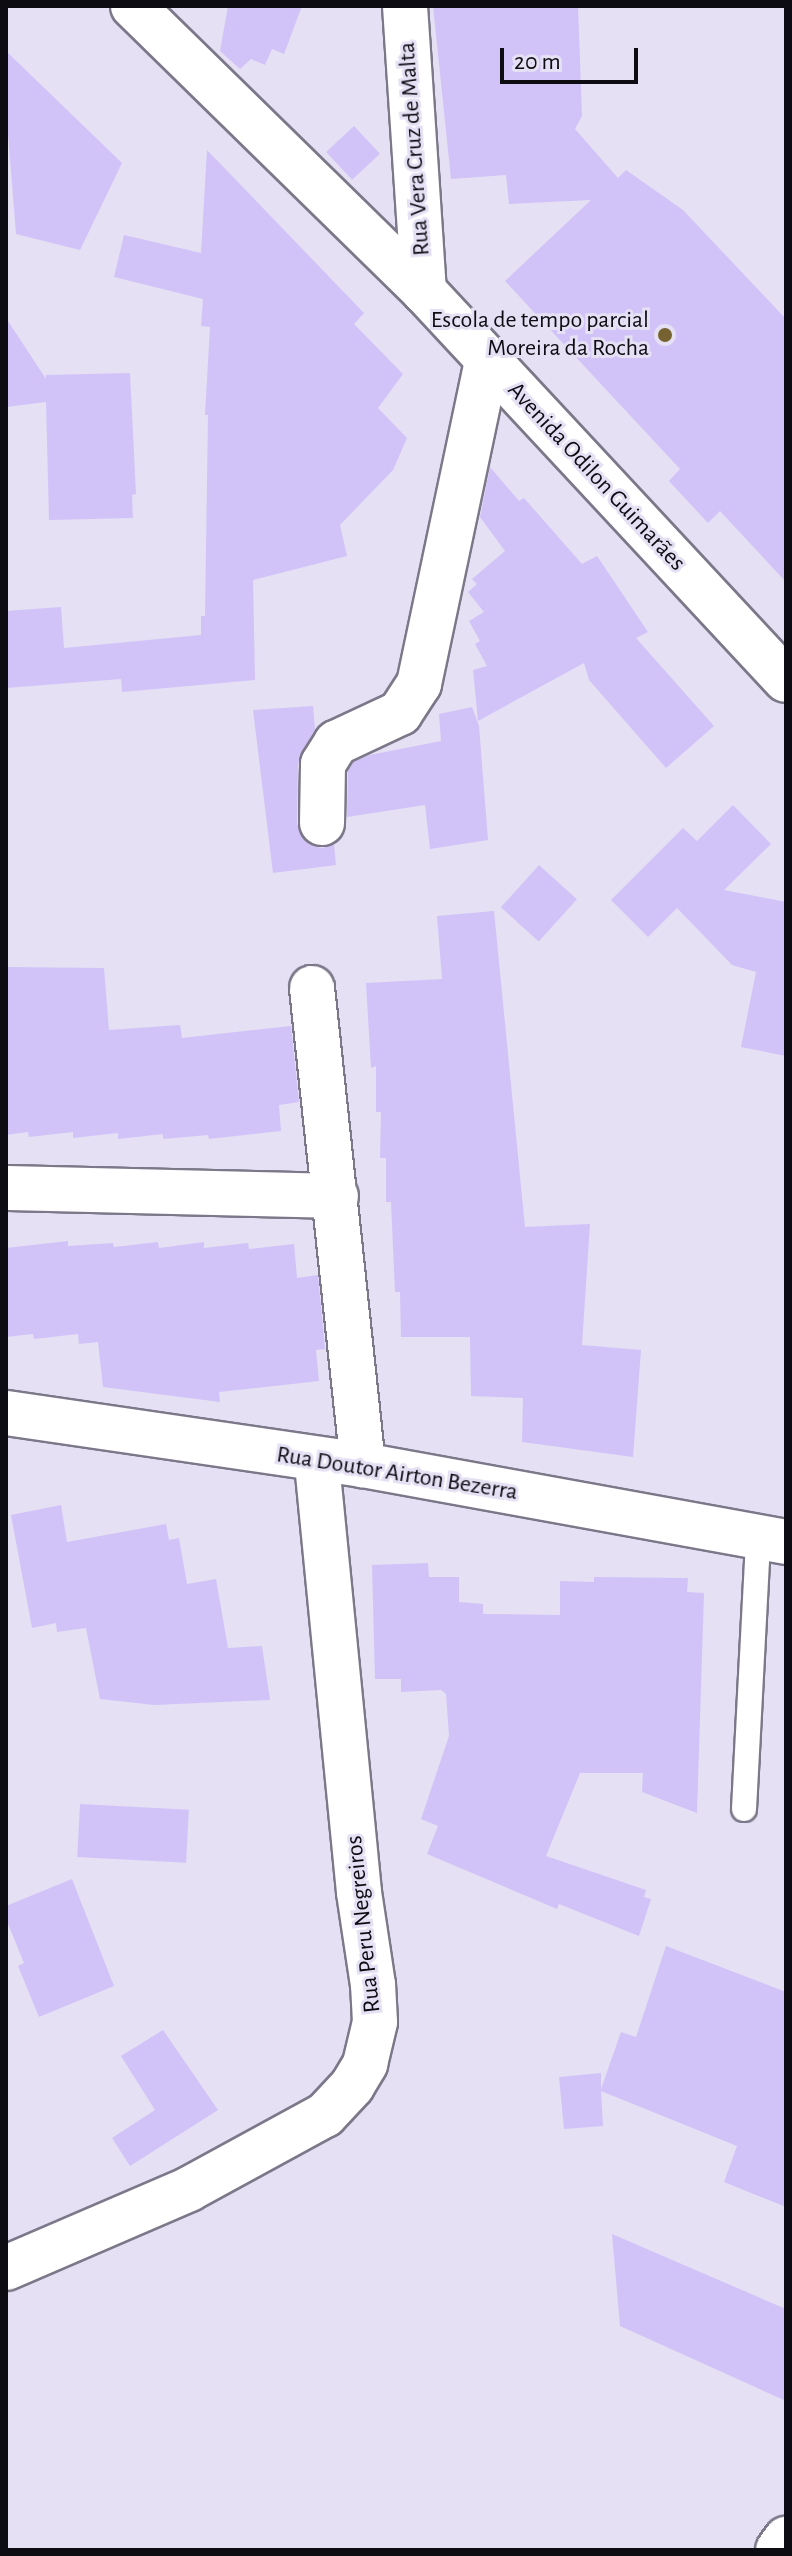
<!DOCTYPE html>
<meta charset="utf-8">
<style>
body{margin:0}
#map{position:relative;width:792px;height:2556px;overflow:hidden;background:#e5e0f4;font-family:"Alegreya Sans",sans-serif}
div>[style]{position:absolute}
[style*='--x']{left:calc(var(--x)*1px);top:calc(var(--y)*1px);width:calc(var(--w)*1px);rotate:calc(var(--a)*1deg)}
.building>*{inset:0;background:#d1c3f8;transform-origin:0 0}
.roads{filter:drop-shadow(2px 0 #7c7889) drop-shadow(-2px 0 #7c7889) drop-shadow(0 2px #7c7889) drop-shadow(0 -2px #7c7889)}
.lane>*{height:24px;margin:-12px;padding:0 12px;transform-origin:12px;border-radius:12px;background:#fff}
.street>*{height:44px;margin:-22px;padding:0 22px;transform-origin:22px;border-radius:22px;background:#fff}
.secondary>*{height:44px;margin:-22px;padding:0 22px;transform-origin:22px;border-radius:22px;background:#fff}
.dots>*{width:22px;height:22px;translate:-50% -50%;box-sizing:border-box;border:4px solid #e5e0f4;border-radius:50%}
span{translate:-50% -50%;white-space:nowrap;text-align:center;line-height:1.15;-webkit-text-stroke:6px #e5e0f4;paint-order:stroke}
.street-label{font-size:24px;color:#0e0c13}
.poi-label{font-size:24px;color:#0e0c13}
.right{translate:-100% -50%;text-align:right}
.frame{position:absolute;inset:0;border:8px solid #0e0c13;pointer-events:none}
.scale{position:absolute;left:500px;top:48px;width:138px;height:36px;box-sizing:border-box;border:4px solid #0e0c13;border-top:0;padding-left:10px;font-size:24px;line-height:28px;white-space:nowrap;color:#0e0c13;-webkit-text-stroke:6px #e5e0f4;paint-order:stroke}
</style>
<div id="map">
<div class="building">
<div style="clip-path:polygon(228px 6px,302px 6px,284px 54px,272px 49px,265px 65px,251px 59px,240px 69px,220px 51px)"></div>
<div style="clip-path:polygon(433px 6px,578px 6px,582px 116px,575px 129px,618px 178px,626px 170px,683px 210px,786px 319px,786px 582px,720px 511px,708px 523px,669px 481px,680px 469px,505px 281px,591px 200px,509px 204px,506px 175px,451px 179px)"></div>
<div style="clip-path:polygon(6px 51px,122px 163px,80px 250px,16px 234px,6px 109px)"></div>
<div style="left:354px;top:126px;width:38px;height:38px;rotate:47deg"></div>
<div style="clip-path:polygon(207px 150px,364px 313px,354px 324px,403px 374px,378px 408px,407px 438px,393px 470px,340px 525px,347px 556px,253px 580px,255px 680px,122px 692px,121px 679px,6px 688px,6px 611px,61px 607px,64px 648px,201px 635px,201px 616px,205px 616px,208px 415px,205px 415px,210px 327px,201px 326px,203px 299px,114px 277px,124px 235px,201px 253px)"></div>
<div style="clip-path:polygon(6px 318px,46px 379px,46px 375px,130px 373px,136px 494px,132px 495px,133px 518px,49px 520px,46px 402px,6px 407px)"></div>
<div style="clip-path:polygon(490px 467px,519px 501px,524px 498px,582px 564px,597px 556px,648px 632px,636px 638px,714px 726px,666px 768px,589px 680px,584px 663px,478px 721px,473px 670px,487px 666px,475px 644px,480px 641px,469px 621px,484px 612px,468px 592px,477px 584px,472px 579px,505px 551px,480px 517px)"></div>
<div style="clip-path:polygon(313px 706px,315px 729px,298px 764px,297px 823px,301px 836px,310px 845px,322px 848px,334px 845px,336px 865px,273px 873px,253px 710px)"></div>
<div style="clip-path:polygon(472px 707px,479px 726px,488px 840px,430px 849px,425px 805px,347px 817px,348px 771px,353px 762px,370px 755px,441px 741px,439px 714px)"></div>
<div style="clip-path:polygon(733px 805px,771px 844px,724px 890px,786px 902px,786px 1056px,741px 1047px,756px 972px,732px 965px,677px 908px,648px 937px,611px 900px,683px 828px,697px 841px)"></div>
<div style="left:539px;top:865px;width:51px;height:57px;rotate:42deg"></div>
<div style="clip-path:polygon(494px 911px,525px 1227px,590px 1224px,582px 1345px,641px 1350px,633px 1457px,522px 1442px,523px 1398px,471px 1396px,470px 1337px,401px 1337px,400px 1292px,395px 1292px,391px 1202px,386px 1202px,386px 1158px,380px 1158px,381px 1112px,376px 1112px,376px 1066px,371px 1068px,366px 983px,442px 979px,437px 916px)"></div>
<div style="clip-path:polygon(6px 967px,104px 968px,109px 1030px,180px 1025px,182px 1038px,291px 1026px,299px 1102px,279px 1105px,281px 1131px,209px 1139px,208px 1135px,163px 1139px,163px 1134px,118px 1139px,118px 1133px,73px 1138px,73px 1132px,29px 1137px,28px 1132px,6px 1135px)"></div>
<div style="clip-path:polygon(68px 1241px,68px 1246px,113px 1243px,114px 1247px,158px 1242px,159px 1248px,204px 1242px,204px 1248px,248px 1243px,249px 1249px,294px 1244px,297px 1278px,318px 1275px,325px 1349px,316px 1350px,319px 1381px,219px 1392px,220px 1402px,103px 1387px,98px 1342px,79px 1344px,78px 1334px,34px 1339px,33px 1334px,6px 1337px,6px 1248px)"></div>
<div style="clip-path:polygon(61px 1505px,67px 1542px,166px 1524px,169px 1540px,179px 1538px,187px 1584px,216px 1579px,228px 1648px,262px 1646px,270px 1700px,154px 1705px,100px 1699px,86px 1628px,57px 1632px,56px 1623px,32px 1628px,11px 1515px)"></div>
<div style="clip-path:polygon(428px 1563px,429px 1577px,459px 1577px,459px 1602px,483px 1604px,483px 1614px,560px 1615px,560px 1581px,594px 1582px,594px 1577px,688px 1578px,687px 1592px,704px 1593px,697px 1813px,642px 1792px,643px 1773px,580px 1773px,546px 1856px,646px 1890px,644px 1897px,651px 1899px,639px 1936px,559px 1904px,557px 1909px,427px 1854px,438px 1826px,421px 1819px,449px 1736px,446px 1694px,441px 1690px,401px 1692px,401px 1679px,375px 1679px,372px 1565px)"></div>
<div style="left:80px;top:1804px;width:109px;height:53px;rotate:3deg"></div>
<div style="clip-path:polygon(72px 1879px,114px 1986px,39px 2017px,18px 1966px,24px 1963px,6px 1919px,6px 1906px)"></div>
<div style="clip-path:polygon(666px 1946px,786px 1992px,786px 2207px,724px 2182px,737px 2146px,601px 2091px,603px 2126px,564px 2129px,559px 2077px,601px 2073px,601px 2089px,621px 2032px,636px 2037px)"></div>
<div style="clip-path:polygon(163px 2030px,218px 2110px,130px 2166px,112px 2138px,155px 2110px,121px 2056px)"></div>
<div style="clip-path:polygon(612px 2234px,786px 2309px,786px 2401px,620px 2326px)"></div>
</div>
<div class="roads">
<div class="lane">
<div style="--x:744;--y:1809;--w:270;--a:-87"></div>
</div>
<div class="street">
<div style="--x:405;--y:6;--w:286;--a:86.2"></div>
<div style="--x:322;--y:823;--w:59;--a:-89"></div>
<div style="--x:323;--y:764;--w:25;--a:-58"></div>
<div style="--x:336;--y:743;--w:71;--a:-25.1"></div>
<div style="--x:400;--y:713;--w:35;--a:-57"></div>
<div style="--x:419;--y:684;--w:330;--a:-78.1"></div>
<div style="--x:312;--y:988;--w:480;--a:83.9"></div>
<div style="--x:6;--y:1188;--w:330;--a:1.4"></div>
<div style="--x:6;--y:1413;--w:361;--a:8.3"></div>
<div style="--x:363;--y:1465;--w:430;--a:10.3"></div>
<div style="--x:6;--y:2268;--w:199;--a:-23.3"></div>
<div style="--x:189;--y:2189;--w:155;--a:-28.6"></div>
<div style="--x:325;--y:2115;--w:40;--a:-47"></div>
<div style="--x:352;--y:2086;--w:26;--a:-59"></div>
<div style="--x:365;--y:2064;--w:43;--a:-76.6"></div>
<div style="--x:375;--y:2022;--w:37;--a:-93"></div>
<div style="--x:373;--y:1985;--w:94;--a:-98.6"></div>
<div style="--x:359;--y:1892;--w:434;--a:-95.6"></div>
<div style="--x:778;--y:2550;--w:14;--a:-54"></div>
</div>
<div class="secondary">
<div style="--x:133;--y:6;--w:407;--a:44.4"></div>
<div style="--x:424;--y:291;--w:531;--a:47.06"></div>
</div>
</div>
<div class="dots">
<div style="left:665px;top:335px;background:#766231"></div>
</div>
<div class="street-label">
<span style="left:415px;top:149px;rotate:-94deg">Rua Vera Cruz de Malta</span>
<span style="left:596px;top:477px;rotate:47deg">Avenida Odilon Guimarães</span>
<span style="left:397px;top:1474px;rotate:9deg">Rua Doutor Airton Bezerra</span>
<span style="left:364px;top:1924px;rotate:-96deg">Rua Peru Negreiros</span>
</div>
<div class="poi-label">
<span class="right" style="left:649px;top:335px">Escola de tempo parcial<br>Moreira da Rocha</span>
</div>
<div class="frame"></div>
<div class="scale">20 m</div>
</div>
